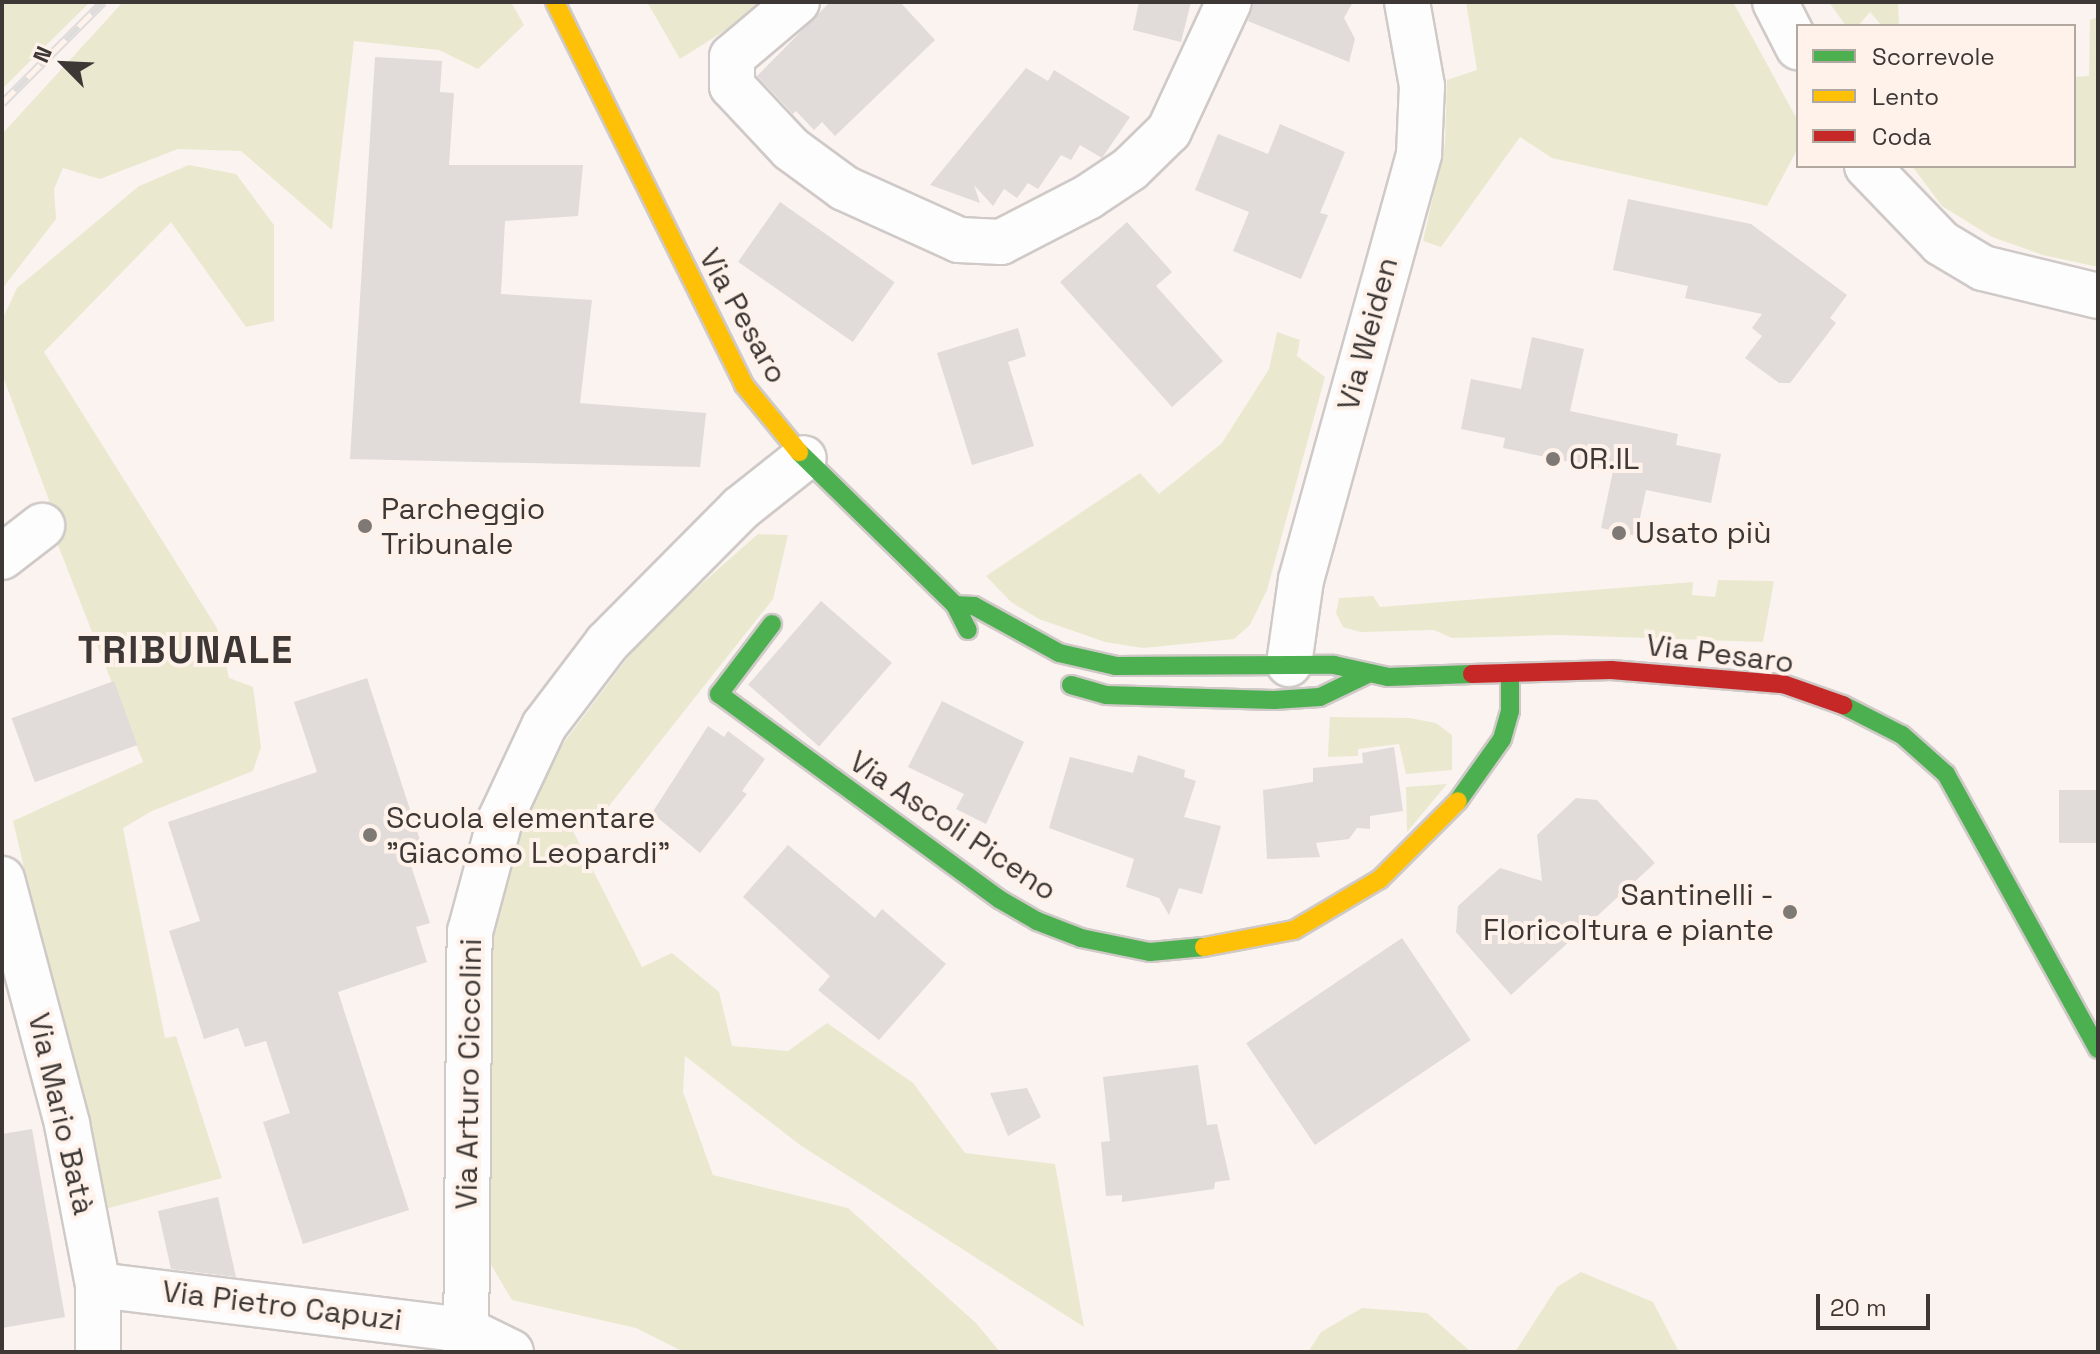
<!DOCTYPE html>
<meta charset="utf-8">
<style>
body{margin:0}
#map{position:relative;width:2100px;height:1354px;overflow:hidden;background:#faf3f0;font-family:"Space Grotesk",sans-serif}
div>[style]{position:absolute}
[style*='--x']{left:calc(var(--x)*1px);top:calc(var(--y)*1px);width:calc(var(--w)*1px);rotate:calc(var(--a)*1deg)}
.green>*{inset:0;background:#eae9cf}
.building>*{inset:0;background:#e1dbd9;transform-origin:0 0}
.roads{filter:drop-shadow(2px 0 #cfc9c7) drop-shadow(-2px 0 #cfc9c7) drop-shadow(0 2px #cfc9c7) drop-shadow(0 -2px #cfc9c7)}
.street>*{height:44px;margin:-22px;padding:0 22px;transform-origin:22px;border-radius:22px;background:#fefdfd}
.fast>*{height:18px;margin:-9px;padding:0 9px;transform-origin:9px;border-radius:9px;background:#4caf50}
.slow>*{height:18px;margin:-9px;padding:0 9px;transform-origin:9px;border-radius:9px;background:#ffc107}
.jam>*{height:18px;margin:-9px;padding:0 9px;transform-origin:9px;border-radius:9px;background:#c62828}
.rail>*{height:9px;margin-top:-4.5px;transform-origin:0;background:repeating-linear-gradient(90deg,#fff2eb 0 18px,#dfdddc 0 36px);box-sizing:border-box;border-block:2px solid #dfdddc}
.dots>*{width:22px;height:22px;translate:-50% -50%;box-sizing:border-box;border:4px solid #fff2eb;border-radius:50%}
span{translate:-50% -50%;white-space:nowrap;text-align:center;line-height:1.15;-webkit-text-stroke:8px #fff2eb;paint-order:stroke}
.street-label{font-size:30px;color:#3d3835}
.poi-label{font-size:30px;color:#3d3835}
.left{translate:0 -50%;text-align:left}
.right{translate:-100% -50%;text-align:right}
.district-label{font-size:38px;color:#3d3835;font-weight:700;letter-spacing:2px}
.frame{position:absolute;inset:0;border:4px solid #3d3835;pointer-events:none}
.legend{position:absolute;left:1796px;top:24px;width:280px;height:144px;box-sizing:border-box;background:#fff2eb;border:2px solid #b1a8a2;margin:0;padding:10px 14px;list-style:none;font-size:24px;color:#3d3835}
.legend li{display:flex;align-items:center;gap:16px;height:40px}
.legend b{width:40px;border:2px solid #b1a8a2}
.north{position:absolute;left:24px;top:24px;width:80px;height:80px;-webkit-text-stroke:6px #fff2eb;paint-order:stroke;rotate:294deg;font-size:22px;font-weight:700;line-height:32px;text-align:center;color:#3d3835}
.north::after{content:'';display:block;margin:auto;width:28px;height:36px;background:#3d3835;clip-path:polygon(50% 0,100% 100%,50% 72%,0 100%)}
.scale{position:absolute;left:1816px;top:1294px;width:114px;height:36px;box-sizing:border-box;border:4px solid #3d3835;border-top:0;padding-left:10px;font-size:24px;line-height:28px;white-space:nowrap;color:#3d3835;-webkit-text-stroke:6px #fff2eb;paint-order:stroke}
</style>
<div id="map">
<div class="green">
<div style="clip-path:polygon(2px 2px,90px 2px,2px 89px)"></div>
<div style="clip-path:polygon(123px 2px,511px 2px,524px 25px,478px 69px,439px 50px,354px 41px,332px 230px,241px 151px,178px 149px,100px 179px,63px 168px,54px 189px,56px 219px,2px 289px,2px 134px)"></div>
<div style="clip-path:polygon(647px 2px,770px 2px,680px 59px)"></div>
<div style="clip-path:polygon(1466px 2px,1733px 2px,1798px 121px,1798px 148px,1767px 206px,1552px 158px,1520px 137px,1441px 247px,1423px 241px,1445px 144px,1447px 80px,1477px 70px)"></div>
<div style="clip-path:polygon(1829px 2px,1898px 2px,1899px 26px,1882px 26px,1870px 12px,1858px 26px,1846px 26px)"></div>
<div style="clip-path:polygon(2098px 17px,2098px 267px,2043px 255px,1992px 237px,1942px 206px,1912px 166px,2074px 166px,2074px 77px,2089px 76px,2090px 20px)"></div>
<div style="clip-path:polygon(189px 165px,236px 174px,274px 225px,274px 321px,246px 327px,171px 222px,44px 352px,217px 628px,229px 678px,253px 687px,261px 747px,253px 771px,152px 811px,123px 828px,165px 1038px,176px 1036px,222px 1178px,105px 1209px,13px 821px,143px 762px,45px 512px,49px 500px,2px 374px,2px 320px,17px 288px,139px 186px)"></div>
<div style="clip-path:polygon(1277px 332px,1300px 340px,1297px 356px,1325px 377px,1267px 590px,1250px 625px,1234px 639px,1143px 648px,1105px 642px,1039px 619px,1011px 602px,986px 576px,1140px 473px,1159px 494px,1222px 443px,1269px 369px)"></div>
<div style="clip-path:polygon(758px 534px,788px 535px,773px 599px,590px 830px,572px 829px,642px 967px,672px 953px,719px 992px,732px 1046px,788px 1051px,827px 1023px,913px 1083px,965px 1153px,1055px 1164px,1084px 1327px,800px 1145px,685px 1056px,683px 1092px,713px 1175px,848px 1208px,976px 1323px,1000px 1352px,684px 1352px,636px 1328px,512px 1300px,487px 1258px,482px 1027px,493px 926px,513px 850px,556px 753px,647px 632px)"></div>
<div style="clip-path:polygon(1718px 580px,1774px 581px,1763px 642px,1558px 635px,1452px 638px,1434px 630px,1360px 632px,1343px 627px,1336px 613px,1339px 598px,1373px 596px,1380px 607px,1693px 582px,1692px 595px,1715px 597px)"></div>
<div style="clip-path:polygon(1330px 717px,1409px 718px,1436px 723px,1452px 735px,1452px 770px,1406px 774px,1399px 744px,1358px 749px,1358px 756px,1328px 757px)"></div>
<div style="clip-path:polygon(1447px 784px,1407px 832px,1406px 787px)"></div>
<div style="clip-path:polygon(1581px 1272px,1653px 1302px,1679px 1352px,1515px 1352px,1557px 1287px)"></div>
<div style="clip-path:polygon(1362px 1308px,1427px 1313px,1471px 1352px,1308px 1352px,1321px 1332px)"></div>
</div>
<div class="building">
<div style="clip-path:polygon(830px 2px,900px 2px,935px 40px,835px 136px,822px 122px,814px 130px,796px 111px,793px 114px,757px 76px)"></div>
<div style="clip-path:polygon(1139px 2px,1191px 2px,1181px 42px,1133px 30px)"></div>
<div style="clip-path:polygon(1254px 2px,1353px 2px,1344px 18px,1355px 39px,1349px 62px,1248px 21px)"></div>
<div style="clip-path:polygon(375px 57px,442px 61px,440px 92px,454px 93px,449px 165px,583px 165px,578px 216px,505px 221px,501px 294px,592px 300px,580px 403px,706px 413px,700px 467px,350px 459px)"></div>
<div style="clip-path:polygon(1026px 68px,1048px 81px,1054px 70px,1130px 117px,1102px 158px,1080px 145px,1071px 160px,1061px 155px,1038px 189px,1028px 183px,1017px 198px,1004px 189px,993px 206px,974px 185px,980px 203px,930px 185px)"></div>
<div style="clip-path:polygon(1280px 124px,1345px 152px,1320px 213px,1328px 215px,1301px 279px,1233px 251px,1249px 212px,1195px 190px,1218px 134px,1268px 154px)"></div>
<div style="clip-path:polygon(1628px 199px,1751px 224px,1847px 295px,1830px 318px,1836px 323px,1790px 383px,1779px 383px,1745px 358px,1762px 336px,1752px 328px,1762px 314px,1685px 298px,1688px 286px,1613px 270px)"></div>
<div style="left:780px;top:202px;width:140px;height:73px;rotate:35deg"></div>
<div style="clip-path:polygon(1127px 222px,1172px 272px,1156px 286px,1223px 361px,1172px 407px,1060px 282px)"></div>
<div style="clip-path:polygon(1018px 328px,1026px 356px,1008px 362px,1034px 446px,972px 465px,937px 353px)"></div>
<div style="clip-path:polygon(1532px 337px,1584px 349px,1570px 411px,1678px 434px,1676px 445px,1721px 454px,1711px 503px,1646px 490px,1636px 536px,1601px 528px,1613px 471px,1503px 448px,1505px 438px,1461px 429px,1471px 379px,1521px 389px)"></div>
<div style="left:821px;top:601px;width:94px;height:111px;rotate:41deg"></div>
<div style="clip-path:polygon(367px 678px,420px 840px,404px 845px,430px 923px,416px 927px,427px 962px,338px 992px,409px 1210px,303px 1244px,263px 1122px,290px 1113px,266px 1041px,245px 1047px,238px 1028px,204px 1039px,169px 931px,200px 921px,168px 822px,317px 772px,294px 702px)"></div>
<div style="left:114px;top:681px;width:68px;height:109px;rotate:70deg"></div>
<div style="clip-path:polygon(942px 701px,1024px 742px,986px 824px,956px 809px,964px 794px,908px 767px)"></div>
<div style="clip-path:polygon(708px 726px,724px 737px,728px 731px,765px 759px,742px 791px,747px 794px,700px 853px,652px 813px)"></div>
<div style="clip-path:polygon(1394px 747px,1403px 811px,1370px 816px,1370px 829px,1357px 828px,1349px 839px,1316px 843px,1320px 857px,1267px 859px,1263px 790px,1313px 782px,1313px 768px,1363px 763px,1362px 753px)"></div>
<div style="clip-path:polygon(1138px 755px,1185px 770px,1184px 777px,1196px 781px,1184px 817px,1221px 826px,1202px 894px,1179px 888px,1169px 915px,1159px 898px,1126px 887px,1134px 859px,1049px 828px,1070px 757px,1133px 773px)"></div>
<div style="left:2098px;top:790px;width:53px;height:39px;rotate:90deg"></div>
<div style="clip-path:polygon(1576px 798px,1597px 800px,1655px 863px,1511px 995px,1456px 932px,1458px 906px,1500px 868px,1542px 881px,1537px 835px)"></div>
<div style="clip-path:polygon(788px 845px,875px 918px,882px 909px,946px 964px,879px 1040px,818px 990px,830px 976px,743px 897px)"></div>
<div style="left:1402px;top:938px;width:123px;height:188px;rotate:56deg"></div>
<div style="clip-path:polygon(1198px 1065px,1207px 1125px,1217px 1124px,1230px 1180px,1215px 1182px,1214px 1189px,1122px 1202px,1122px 1195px,1106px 1196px,1101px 1142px,1110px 1141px,1103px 1077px)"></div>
<div style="clip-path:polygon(1027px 1088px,1041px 1117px,1008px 1136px,990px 1093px)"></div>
<div style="clip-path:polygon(32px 1129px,65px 1317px,2px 1328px,2px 1134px)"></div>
<div style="clip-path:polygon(218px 1197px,236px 1277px,171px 1269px,158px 1211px)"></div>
</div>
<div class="roads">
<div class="street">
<div style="--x:797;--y:2;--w:85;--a:139.8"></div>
<div style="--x:732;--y:57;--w:29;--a:90"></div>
<div style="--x:732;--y:86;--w:86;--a:46.9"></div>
<div style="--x:791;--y:149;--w:66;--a:36.3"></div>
<div style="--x:844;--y:188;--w:126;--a:24.3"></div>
<div style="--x:959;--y:240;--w:42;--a:2.7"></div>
<div style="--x:1001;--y:242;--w:98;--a:-27.3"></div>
<div style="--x:1088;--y:197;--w:50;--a:-33.7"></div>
<div style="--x:1130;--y:169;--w:54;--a:-44.3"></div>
<div style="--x:1169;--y:131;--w:142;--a:-65.1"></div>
<div style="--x:1775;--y:2;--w:51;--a:62.9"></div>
<div style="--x:1867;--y:166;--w:107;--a:46.1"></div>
<div style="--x:1941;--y:243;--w:49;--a:30.8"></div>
<div style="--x:1983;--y:268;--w:118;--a:13.7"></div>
<div style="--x:2;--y:557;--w:51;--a:-37.8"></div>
<div style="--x:1289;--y:664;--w:85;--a:-81.9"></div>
<div style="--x:1301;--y:580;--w:442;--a:-74.5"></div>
<div style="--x:1419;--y:154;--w:68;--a:-87.5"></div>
<div style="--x:1422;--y:86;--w:85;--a:-100.1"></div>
<div style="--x:2;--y:879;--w:253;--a:75.1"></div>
<div style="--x:67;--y:1124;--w:164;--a:79.1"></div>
<div style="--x:98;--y:1285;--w:67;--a:90"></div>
<div style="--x:98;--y:1285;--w:371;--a:7"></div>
<div style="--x:466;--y:1330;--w:50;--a:26.1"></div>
<div style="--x:466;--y:1352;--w:420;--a:-89.5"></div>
<div style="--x:470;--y:932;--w:116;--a:-75"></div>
<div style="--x:500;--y:820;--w:104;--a:-64.9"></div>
<div style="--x:544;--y:726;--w:104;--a:-52.8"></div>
<div style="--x:607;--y:643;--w:190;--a:-45.2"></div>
<div style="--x:741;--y:508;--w:80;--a:-38.4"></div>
</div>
<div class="fast">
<div style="--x:799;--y:452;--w:219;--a:44.4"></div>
<div style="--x:955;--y:605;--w:28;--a:63"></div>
<div style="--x:955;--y:605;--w:19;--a:3"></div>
<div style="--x:974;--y:606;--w:97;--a:28.9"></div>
<div style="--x:1059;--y:653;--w:58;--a:12.8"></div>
<div style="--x:1116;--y:666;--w:218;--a:-0.3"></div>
<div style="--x:1334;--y:665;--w:55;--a:12.5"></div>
<div style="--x:1388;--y:677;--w:84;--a:-2"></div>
<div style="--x:772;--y:624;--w:88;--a:127.1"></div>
<div style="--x:719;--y:694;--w:347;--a:36.2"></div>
<div style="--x:999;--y:899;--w:44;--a:30.1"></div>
<div style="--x:1037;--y:921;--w:47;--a:21.1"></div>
<div style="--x:1081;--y:938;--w:70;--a:11.5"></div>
<div style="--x:1150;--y:952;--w:54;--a:-5.3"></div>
<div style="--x:1071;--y:685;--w:36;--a:16"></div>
<div style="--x:1106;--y:695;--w:168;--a:1.7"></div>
<div style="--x:1274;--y:700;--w:46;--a:-3.7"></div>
<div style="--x:1320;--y:697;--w:51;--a:-25.6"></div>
<div style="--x:1843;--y:705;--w:66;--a:27"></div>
<div style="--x:1902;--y:735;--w:59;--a:41.6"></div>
<div style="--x:1946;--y:774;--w:314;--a:61.1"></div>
<div style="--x:1458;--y:801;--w:76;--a:-54.6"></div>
<div style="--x:1502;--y:739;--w:29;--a:-74"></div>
<div style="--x:1510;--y:711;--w:37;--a:-90"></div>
</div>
<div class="slow">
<div style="--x:555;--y:2;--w:427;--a:63.7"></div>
<div style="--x:744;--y:385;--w:87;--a:50.6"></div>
<div style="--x:1204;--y:947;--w:92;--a:-10.7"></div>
<div style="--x:1294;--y:930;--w:100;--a:-30.7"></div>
<div style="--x:1380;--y:879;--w:110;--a:-45"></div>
</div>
<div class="jam">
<div style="--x:1472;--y:674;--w:139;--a:-1.6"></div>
<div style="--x:1611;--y:670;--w:173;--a:4.7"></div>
<div style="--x:1783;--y:684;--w:64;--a:19.3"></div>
</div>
</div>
<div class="rail">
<div style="--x:2;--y:103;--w:143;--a:-45"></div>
</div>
<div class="dots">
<div style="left:1553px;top:459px;background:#7f7976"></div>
<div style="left:365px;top:526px;background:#7f7976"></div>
<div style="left:1619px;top:533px;background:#7f7976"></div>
<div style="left:370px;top:835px;background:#7f7976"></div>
<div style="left:1790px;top:912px;background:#7f7976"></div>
</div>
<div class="street-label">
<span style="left:743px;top:316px;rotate:61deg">Via Pesaro</span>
<span style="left:1368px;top:334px;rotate:-75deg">Via Weiden</span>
<span style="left:1720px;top:654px;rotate:7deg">Via Pesaro</span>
<span style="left:953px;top:826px;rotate:34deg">Via Ascoli Piceno</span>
<span style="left:469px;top:1074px;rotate:-89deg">Via Arturo Ciccolini</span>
<span style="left:61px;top:1114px;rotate:77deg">Via Mario Batà</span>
<span style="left:282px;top:1306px;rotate:7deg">Via Pietro Capuzi</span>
</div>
<div class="poi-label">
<span class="left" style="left:1569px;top:459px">OR.IL</span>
<span class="left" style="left:381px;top:526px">Parcheggio<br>Tribunale</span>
<span class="left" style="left:1635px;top:533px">Usato più</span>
<span class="left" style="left:386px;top:835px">Scuola elementare<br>"Giacomo Leopardi"</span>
<span class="right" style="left:1774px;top:912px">Santinelli -<br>Floricoltura e piante</span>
</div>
<div class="district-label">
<span style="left:186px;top:651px">TRIBUNALE</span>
</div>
<div class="frame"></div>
<ul class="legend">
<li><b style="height:10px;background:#4caf50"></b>Scorrevole</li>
<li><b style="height:10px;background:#ffc107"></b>Lento</li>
<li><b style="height:10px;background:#c62828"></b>Coda</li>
</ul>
<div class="north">N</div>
<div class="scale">20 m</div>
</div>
